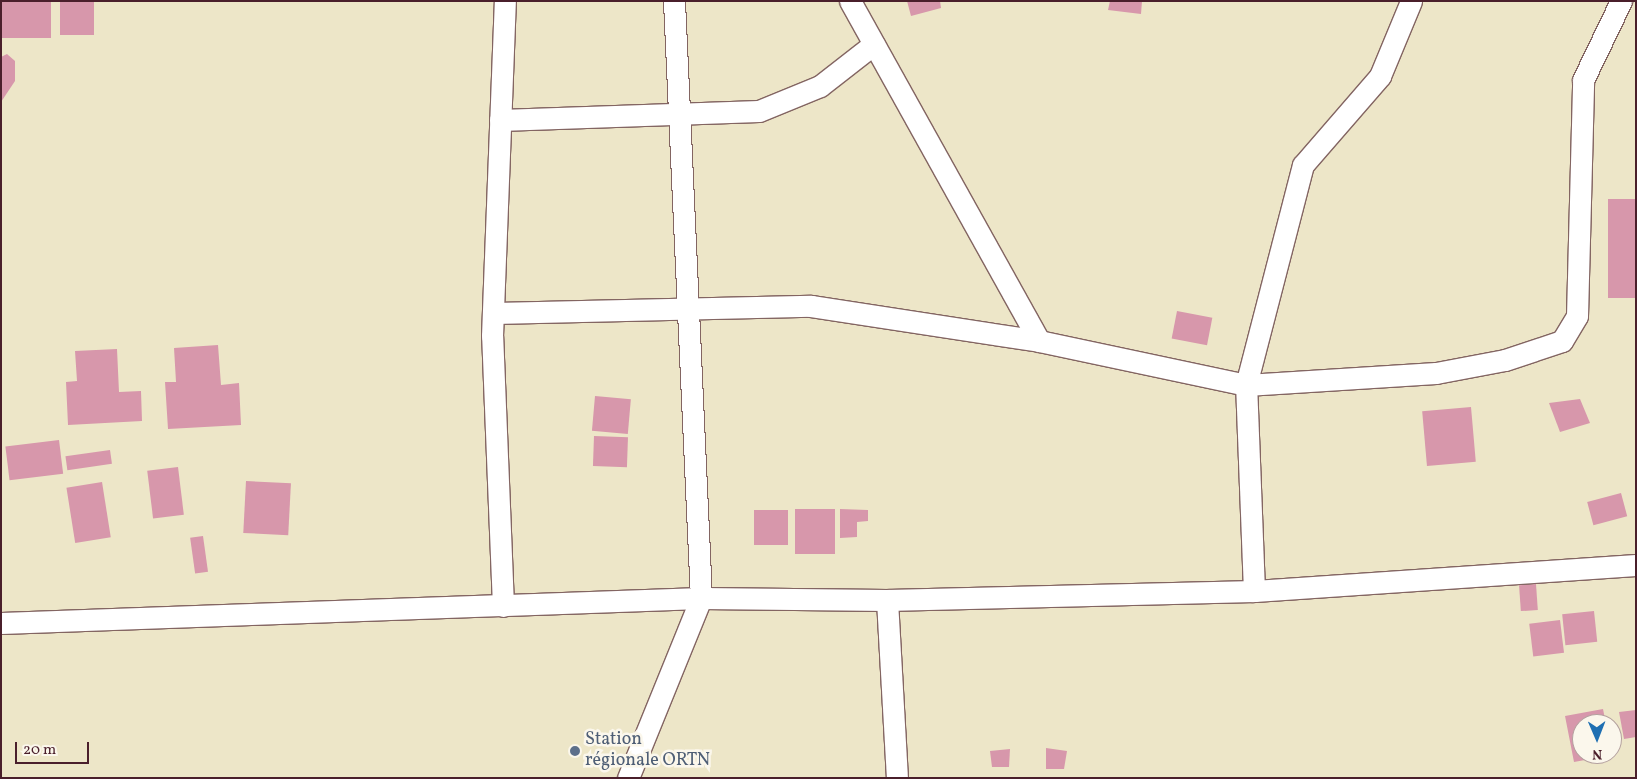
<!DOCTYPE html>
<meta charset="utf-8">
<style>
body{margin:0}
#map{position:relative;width:1637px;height:779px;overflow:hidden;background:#ede6c8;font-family:Vollkorn,serif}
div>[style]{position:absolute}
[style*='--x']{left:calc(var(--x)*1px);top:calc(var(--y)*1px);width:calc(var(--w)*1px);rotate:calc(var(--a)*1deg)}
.building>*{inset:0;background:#d797ab;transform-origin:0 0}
.roads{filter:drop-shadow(1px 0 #836562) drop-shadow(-1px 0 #836562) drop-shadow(0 1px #836562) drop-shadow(0 -1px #836562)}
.minor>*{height:21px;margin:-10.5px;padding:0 10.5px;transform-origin:10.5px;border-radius:10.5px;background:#fff}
.dots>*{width:14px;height:14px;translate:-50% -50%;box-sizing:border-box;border:2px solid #fbf7ec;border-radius:50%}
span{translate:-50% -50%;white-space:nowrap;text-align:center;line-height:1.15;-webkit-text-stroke:5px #fbf7ec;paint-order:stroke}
.service-label{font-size:18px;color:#4e5e75}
.left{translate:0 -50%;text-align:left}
.frame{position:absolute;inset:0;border:2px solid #4a1f2b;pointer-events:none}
.north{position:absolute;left:1572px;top:714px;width:50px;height:50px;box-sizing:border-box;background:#fbf7ec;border:1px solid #b4a19f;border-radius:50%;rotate:179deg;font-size:14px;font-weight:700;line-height:20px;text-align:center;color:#4a1f2b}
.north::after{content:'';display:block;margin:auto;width:18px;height:22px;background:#1f6fb2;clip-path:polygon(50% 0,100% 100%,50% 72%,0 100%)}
.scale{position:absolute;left:15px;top:742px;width:74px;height:22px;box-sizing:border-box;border:2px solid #4a1f2b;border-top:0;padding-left:6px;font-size:15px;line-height:18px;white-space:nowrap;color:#4a1f2b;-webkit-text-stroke:4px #fbf7ec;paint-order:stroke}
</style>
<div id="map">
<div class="building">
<div style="left:1px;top:1px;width:50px;height:37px"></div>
<div style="left:60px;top:1px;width:34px;height:34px"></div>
<div style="clip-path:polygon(907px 1px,940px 1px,941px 8px,911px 16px)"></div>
<div style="clip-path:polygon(1110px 1px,1142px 1px,1141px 14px,1108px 10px)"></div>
<div style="clip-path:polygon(7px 54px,15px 61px,15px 81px,1px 102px,1px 57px)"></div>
<div style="left:1608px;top:199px;width:28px;height:99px"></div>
<div style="left:1177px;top:311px;width:36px;height:28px;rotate:11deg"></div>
<div style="clip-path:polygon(218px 345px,221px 385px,239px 383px,241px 425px,168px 429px,165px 382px,176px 382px,174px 348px)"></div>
<div style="clip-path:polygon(117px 349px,119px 392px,141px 391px,142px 421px,68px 425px,66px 382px,77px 381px,75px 351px)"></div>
<div style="left:595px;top:396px;width:36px;height:35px;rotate:5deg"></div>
<div style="clip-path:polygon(1580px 399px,1590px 423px,1560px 432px,1549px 403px)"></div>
<div style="left:1471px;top:407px;width:55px;height:49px;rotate:85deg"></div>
<div style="left:594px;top:436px;width:34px;height:30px;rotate:2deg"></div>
<div style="left:59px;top:440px;width:34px;height:54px;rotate:83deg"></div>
<div style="left:110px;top:450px;width:14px;height:45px;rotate:82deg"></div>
<div style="left:178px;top:467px;width:48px;height:31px;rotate:83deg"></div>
<div style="left:246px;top:481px;width:45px;height:52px;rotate:3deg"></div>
<div style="left:102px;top:482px;width:56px;height:36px;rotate:81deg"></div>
<div style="left:1621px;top:493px;width:24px;height:35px;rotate:75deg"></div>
<div style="left:795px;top:509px;width:40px;height:45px"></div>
<div style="clip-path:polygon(840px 509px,868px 510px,868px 521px,857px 522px,857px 537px,840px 538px)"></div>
<div style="left:754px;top:510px;width:34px;height:35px"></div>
<div style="left:203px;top:536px;width:36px;height:13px;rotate:82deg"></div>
<div style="left:1536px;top:584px;width:26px;height:17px;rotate:86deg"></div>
<div style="left:1594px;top:611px;width:31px;height:32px;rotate:84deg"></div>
<div style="left:1560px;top:620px;width:33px;height:31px;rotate:83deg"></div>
<div style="clip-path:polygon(1603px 709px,1606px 724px,1582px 724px,1582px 754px,1612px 755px,1574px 762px,1565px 716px)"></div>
<div style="clip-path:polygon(1636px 710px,1636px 737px,1624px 739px,1619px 712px)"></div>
<div style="clip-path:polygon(1046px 748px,1067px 751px,1064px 769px,1046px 769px)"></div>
<div style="clip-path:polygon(1010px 749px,1009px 767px,992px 767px,990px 751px)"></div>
</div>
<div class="roads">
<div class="minor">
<div style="--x:850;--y:1;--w:389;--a:60.9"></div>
<div style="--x:500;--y:120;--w:259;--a:-2"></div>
<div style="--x:759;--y:111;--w:66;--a:-22.3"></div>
<div style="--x:820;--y:86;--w:68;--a:-37.9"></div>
<div style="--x:494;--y:313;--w:317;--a:-1.3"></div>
<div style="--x:811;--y:306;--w:231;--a:8.7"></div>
<div style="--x:1039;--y:341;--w:212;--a:12"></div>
<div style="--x:1246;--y:385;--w:190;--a:-3.6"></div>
<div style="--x:1436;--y:373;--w:70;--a:-10.7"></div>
<div style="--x:1505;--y:360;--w:60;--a:-18.4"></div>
<div style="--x:1562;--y:341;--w:29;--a:-59"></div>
<div style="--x:1577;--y:316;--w:236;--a:-88.5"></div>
<div style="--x:1583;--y:80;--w:88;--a:-64.3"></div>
<div style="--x:1254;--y:591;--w:206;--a:-92.2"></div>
<div style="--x:1246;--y:385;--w:227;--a:-75.5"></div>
<div style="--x:1303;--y:165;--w:118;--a:-49.1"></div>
<div style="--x:1380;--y:76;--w:81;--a:-67.5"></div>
<div style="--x:887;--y:600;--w:178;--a:86.8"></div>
<div style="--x:503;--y:606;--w:270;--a:-92.3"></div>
<div style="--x:492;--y:336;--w:335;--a:-87.8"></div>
<div style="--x:1;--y:623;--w:700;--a:-2.05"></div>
<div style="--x:701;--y:598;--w:186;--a:0.6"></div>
<div style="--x:887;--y:600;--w:367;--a:-1.4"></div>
<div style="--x:1254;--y:591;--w:383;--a:-3.9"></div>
<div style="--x:628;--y:778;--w:194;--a:-67.9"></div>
<div style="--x:701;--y:598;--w:598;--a:-92.59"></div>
</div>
</div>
<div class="dots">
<div style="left:575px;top:751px;background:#5c6f8a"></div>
</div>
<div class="service-label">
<span class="left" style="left:585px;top:751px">Station<br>régionale ORTN</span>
</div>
<div class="frame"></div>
<div class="north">N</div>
<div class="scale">20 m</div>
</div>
